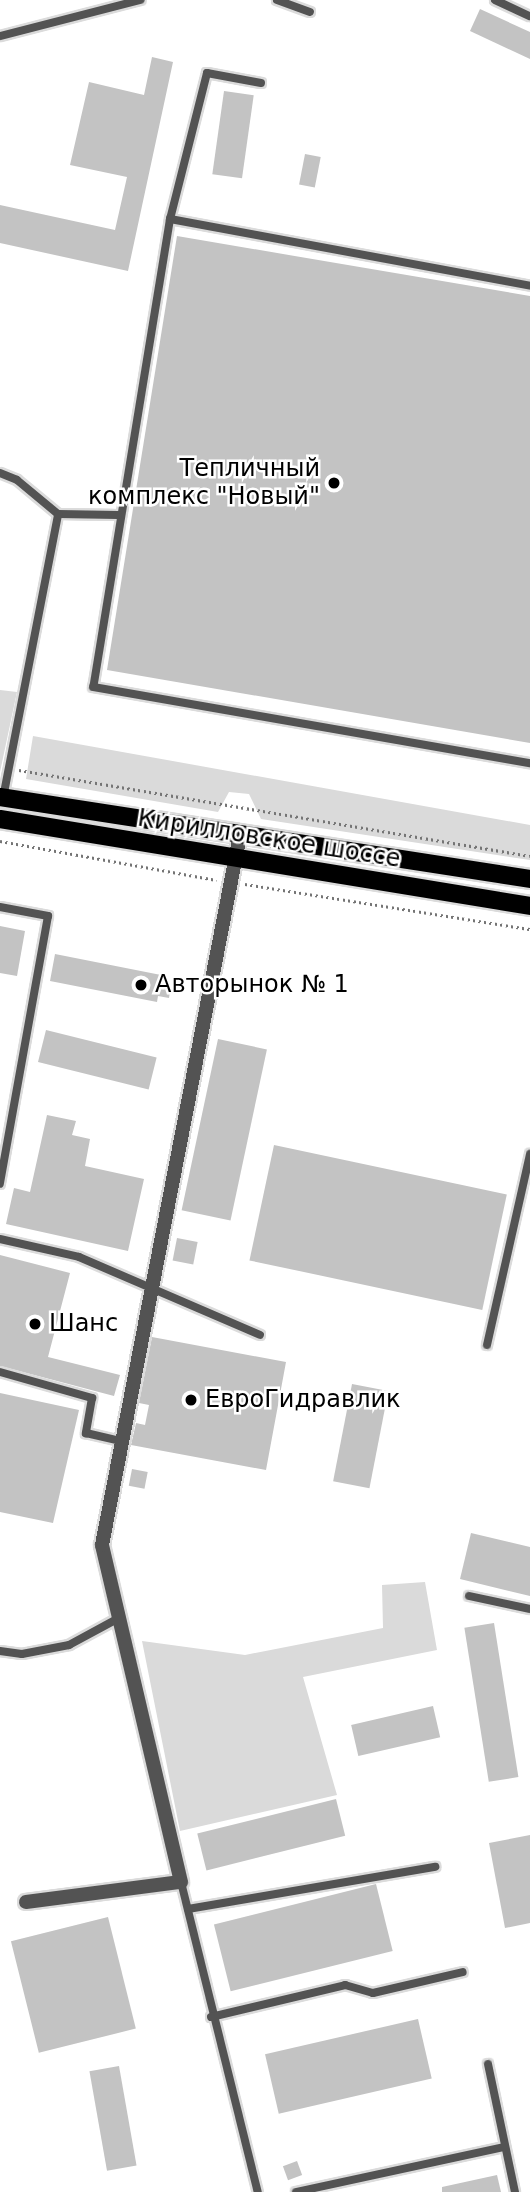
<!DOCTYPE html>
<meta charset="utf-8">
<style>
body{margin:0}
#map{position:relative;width:530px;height:2192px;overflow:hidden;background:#fff;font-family:"DejaVu Sans",sans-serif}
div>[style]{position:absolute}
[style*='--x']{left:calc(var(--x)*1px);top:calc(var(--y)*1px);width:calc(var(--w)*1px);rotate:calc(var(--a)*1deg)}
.green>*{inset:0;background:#dadada}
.building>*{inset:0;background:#c3c3c3;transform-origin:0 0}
.path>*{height:2.5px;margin-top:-1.25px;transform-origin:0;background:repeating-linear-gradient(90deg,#757575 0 2px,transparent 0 5.5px)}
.roads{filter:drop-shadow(2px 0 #dbdbdb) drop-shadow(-2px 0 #dbdbdb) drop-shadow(0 2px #dbdbdb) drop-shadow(0 -2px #dbdbdb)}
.lane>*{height:8px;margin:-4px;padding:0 4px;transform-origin:4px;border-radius:4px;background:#535353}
.street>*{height:14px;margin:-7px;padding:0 7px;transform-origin:7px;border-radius:7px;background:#535353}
.primary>*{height:18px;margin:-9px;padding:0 9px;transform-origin:9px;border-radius:9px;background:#000}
.dots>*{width:19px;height:19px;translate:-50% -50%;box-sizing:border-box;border:4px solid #fff;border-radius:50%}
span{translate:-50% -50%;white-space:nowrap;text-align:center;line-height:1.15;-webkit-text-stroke:5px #fff;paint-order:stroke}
.poi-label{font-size:24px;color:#000}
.right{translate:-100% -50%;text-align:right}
.left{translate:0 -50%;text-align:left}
.street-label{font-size:24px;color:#000}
</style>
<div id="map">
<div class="green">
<div style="clip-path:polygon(0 690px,17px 692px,0 772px)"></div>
<div style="clip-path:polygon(33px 736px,530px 825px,530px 860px,261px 819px,249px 794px,229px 792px,218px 812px,26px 779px)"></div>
<div style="clip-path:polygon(425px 1582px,437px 1650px,303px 1677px,337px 1795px,180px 1831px,142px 1641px,245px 1655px,383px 1628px,382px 1585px)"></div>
</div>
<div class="building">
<div style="clip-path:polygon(480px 9px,530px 32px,530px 59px,470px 31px)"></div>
<div style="clip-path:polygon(152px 57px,173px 62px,128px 271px,0 243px,0 205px,115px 230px,127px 177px,70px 165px,89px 82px,144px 95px)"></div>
<div style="left:224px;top:91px;width:30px;height:84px;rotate:8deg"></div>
<div style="left:305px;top:154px;width:16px;height:31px;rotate:11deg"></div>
<div style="clip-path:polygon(177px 236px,530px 296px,530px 743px,107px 670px)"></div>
<div style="clip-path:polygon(0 926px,25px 931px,17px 976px,0 973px)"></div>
<div style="clip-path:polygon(55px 954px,161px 975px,160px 983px,171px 985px,169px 998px,158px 996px,157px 1002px,50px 981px)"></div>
<div style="left:46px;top:1030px;width:114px;height:33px;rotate:14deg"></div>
<div style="left:218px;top:1039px;width:50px;height:175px;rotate:12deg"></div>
<div style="clip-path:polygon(47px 1115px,76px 1121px,72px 1135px,90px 1139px,85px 1166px,144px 1179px,128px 1251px,6px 1224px,14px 1188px,30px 1192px)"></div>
<div style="left:274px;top:1145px;width:238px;height:118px;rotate:12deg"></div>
<div style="left:177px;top:1238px;width:21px;height:23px;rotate:11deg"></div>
<div style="clip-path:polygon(0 1255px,70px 1273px,48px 1357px,120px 1375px,114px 1396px,0 1366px)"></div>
<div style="clip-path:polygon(152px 1337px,286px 1362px,266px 1470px,131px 1445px,136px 1423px,145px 1425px,149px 1405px,139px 1403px)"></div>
<div style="left:352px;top:1384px;width:37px;height:99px;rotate:11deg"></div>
<div style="clip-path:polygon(0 1393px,79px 1410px,53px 1523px,0 1512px)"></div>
<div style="left:132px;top:1469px;width:16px;height:17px;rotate:11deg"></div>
<div style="clip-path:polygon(471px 1533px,530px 1547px,530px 1596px,460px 1579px)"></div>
<div style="left:494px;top:1623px;width:156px;height:30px;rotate:81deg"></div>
<div style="left:433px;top:1706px;width:32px;height:84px;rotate:77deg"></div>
<div style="left:336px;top:1799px;width:38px;height:143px;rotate:76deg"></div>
<div style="clip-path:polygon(530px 1835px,530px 1923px,505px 1928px,489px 1843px)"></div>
<div style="left:376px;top:1884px;width:69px;height:167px;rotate:76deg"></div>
<div style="left:108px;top:1917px;width:115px;height:100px;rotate:76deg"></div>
<div style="left:418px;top:2019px;width:61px;height:157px;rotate:77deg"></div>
<div style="left:119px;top:2066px;width:101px;height:30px;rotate:80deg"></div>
<div style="left:297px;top:2161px;width:15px;height:15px;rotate:70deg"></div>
<div style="clip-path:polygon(497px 2175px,501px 2192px,442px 2192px,442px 2187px)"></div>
</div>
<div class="path">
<div style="--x:19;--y:770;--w:518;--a:9.55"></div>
<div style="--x:0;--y:841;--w:220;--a:10.2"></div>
<div style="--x:245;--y:884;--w:289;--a:9"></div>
</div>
<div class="roads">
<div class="lane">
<div style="--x:277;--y:0;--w:35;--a:20"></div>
<div style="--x:495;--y:0;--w:38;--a:25"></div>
<div style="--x:0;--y:36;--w:145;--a:-14.4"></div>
<div style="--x:261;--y:83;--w:55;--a:-169.5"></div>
<div style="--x:207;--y:73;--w:151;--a:104.2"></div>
<div style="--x:170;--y:219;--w:474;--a:99.3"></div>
<div style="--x:93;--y:687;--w:444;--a:9.9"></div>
<div style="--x:170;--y:219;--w:366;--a:10.5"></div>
<div style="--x:0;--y:473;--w:18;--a:22"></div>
<div style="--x:17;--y:480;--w:53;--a:39.7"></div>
<div style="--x:58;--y:514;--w:60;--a:1"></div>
<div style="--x:3;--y:798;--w:289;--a:-79"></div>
<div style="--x:0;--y:907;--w:49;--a:10.6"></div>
<div style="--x:48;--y:916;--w:272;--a:100.2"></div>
<div style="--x:0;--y:1239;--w:81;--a:12.8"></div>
<div style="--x:79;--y:1257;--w:197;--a:23.3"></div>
<div style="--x:487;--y:1345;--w:196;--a:-77.3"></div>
<div style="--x:0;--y:1372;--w:96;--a:15.8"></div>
<div style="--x:92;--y:1398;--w:36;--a:100"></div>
<div style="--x:86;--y:1433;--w:37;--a:13"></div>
<div style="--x:469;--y:1596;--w:62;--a:12"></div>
<div style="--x:0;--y:1651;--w:22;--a:8"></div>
<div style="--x:22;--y:1654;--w:48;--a:-10.8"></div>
<div style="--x:69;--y:1645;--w:57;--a:-28.4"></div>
<div style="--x:181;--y:1882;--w:319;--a:76.1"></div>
<div style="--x:188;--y:1909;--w:251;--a:-9.7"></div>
<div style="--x:211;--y:2017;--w:138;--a:-13.4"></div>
<div style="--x:345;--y:1985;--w:29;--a:16"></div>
<div style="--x:373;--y:1993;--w:92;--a:-13.1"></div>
<div style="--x:488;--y:2064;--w:131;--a:78.1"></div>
<div style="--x:296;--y:2192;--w:213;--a:-12.2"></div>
</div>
<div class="street">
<div style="--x:26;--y:1902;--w:156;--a:-7.4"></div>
<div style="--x:181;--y:1882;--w:346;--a:-103.2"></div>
<div style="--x:102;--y:1545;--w:723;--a:-79"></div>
</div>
<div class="primary">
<div style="--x:0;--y:797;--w:536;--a:8.79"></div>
<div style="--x:0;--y:819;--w:537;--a:9.32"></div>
</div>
</div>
<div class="dots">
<div style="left:334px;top:483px;background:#000"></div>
<div style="left:141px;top:985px;background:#000"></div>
<div style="left:35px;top:1324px;background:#000"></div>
<div style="left:191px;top:1400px;background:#000"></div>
</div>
<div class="poi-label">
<span class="right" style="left:320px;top:483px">Тепличный<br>комплекс "Новый"</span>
<span class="left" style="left:155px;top:985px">Авторынок № 1</span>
<span class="left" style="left:49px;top:1324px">Шанс</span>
<span class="left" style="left:205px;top:1400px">ЕвроГидравлик</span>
</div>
<div class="street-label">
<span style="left:269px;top:839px;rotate:9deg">Кирилловское шоссе</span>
</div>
</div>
